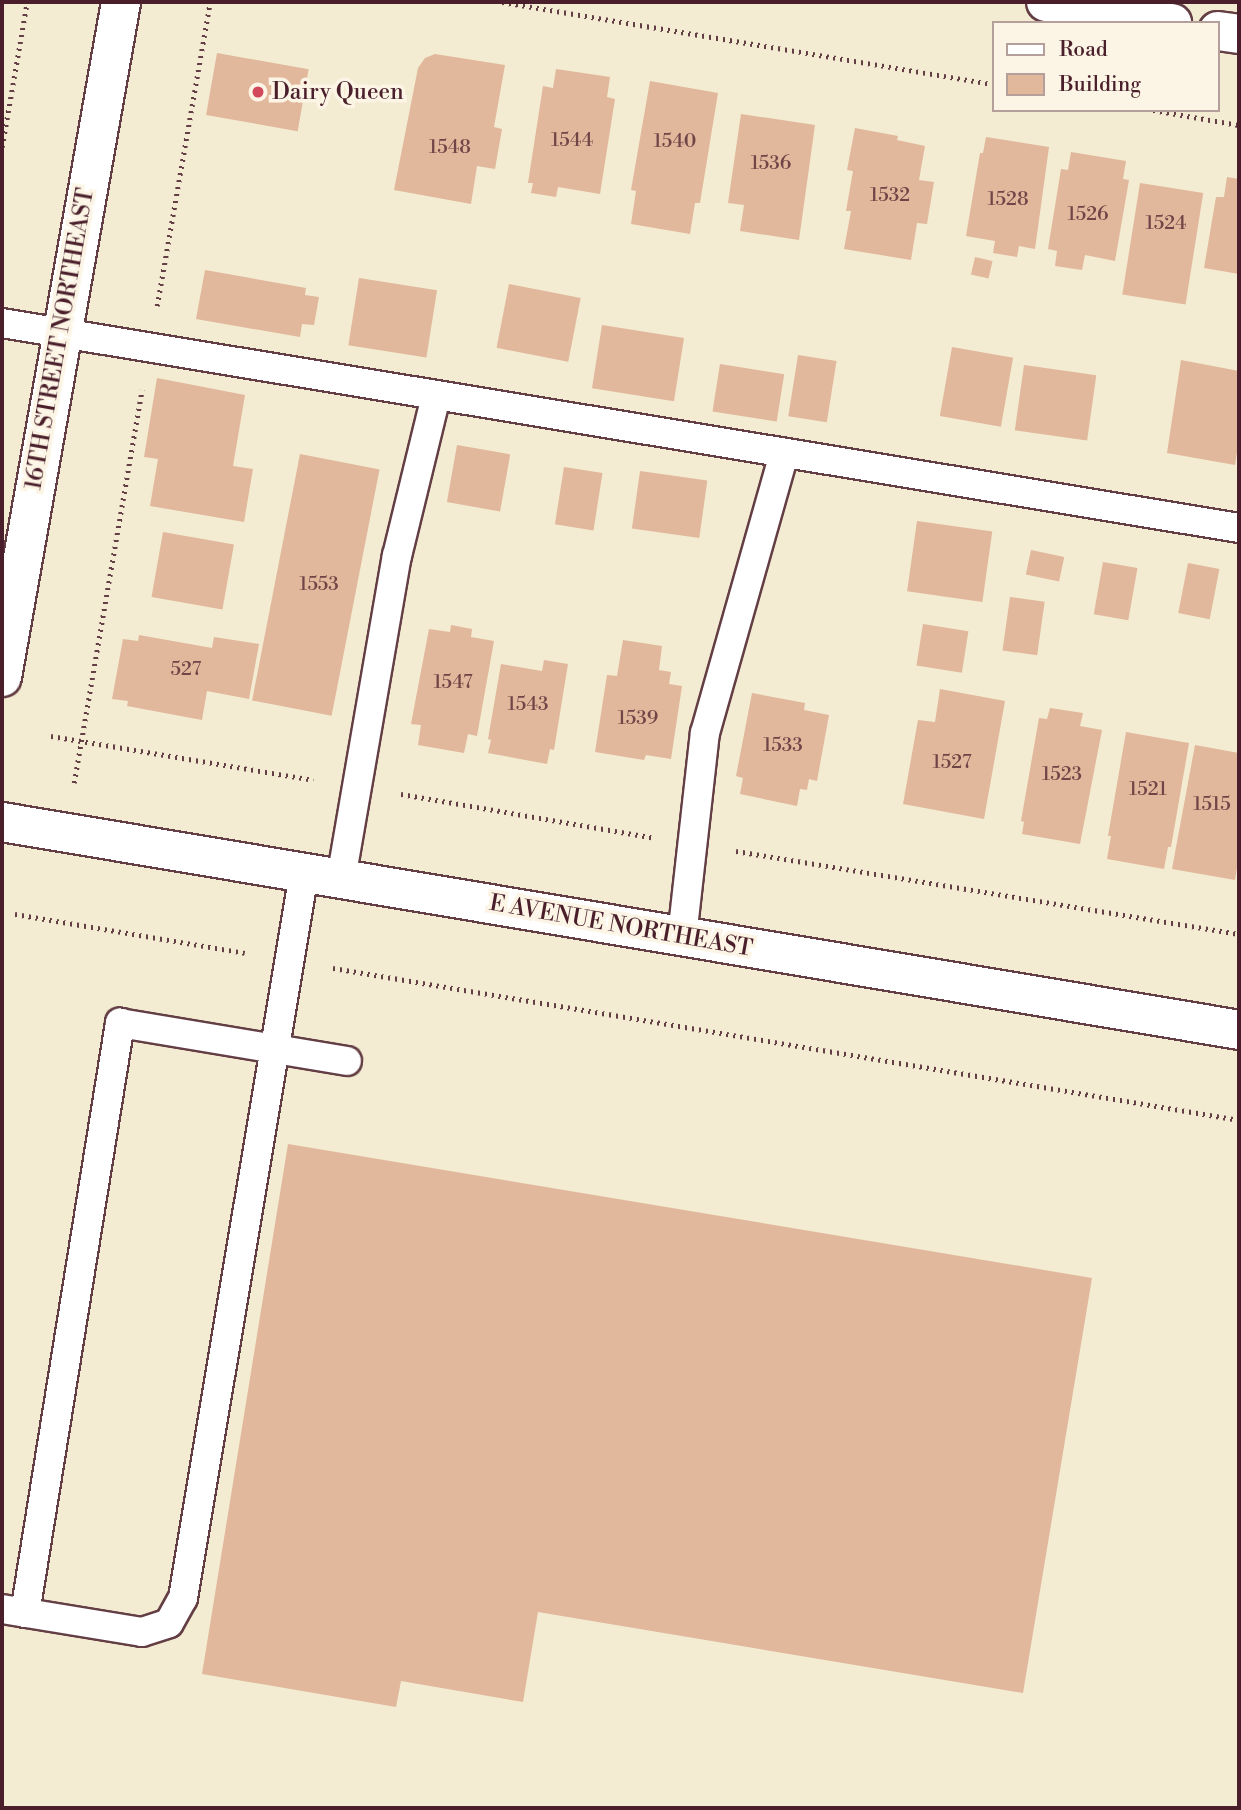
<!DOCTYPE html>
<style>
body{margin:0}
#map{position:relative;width:1241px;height:1810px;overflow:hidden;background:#f3ebd2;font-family:"Libre Bodoni",serif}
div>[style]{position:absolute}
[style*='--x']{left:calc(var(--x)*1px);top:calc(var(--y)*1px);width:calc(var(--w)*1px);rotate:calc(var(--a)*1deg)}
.building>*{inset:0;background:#e1b89b;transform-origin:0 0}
.path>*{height:4.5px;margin-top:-2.25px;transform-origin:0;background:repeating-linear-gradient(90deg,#633e44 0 2px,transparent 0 7px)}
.roads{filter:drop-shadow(2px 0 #633e44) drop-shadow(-2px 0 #633e44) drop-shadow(0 2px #633e44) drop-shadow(0 -2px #633e44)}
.service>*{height:28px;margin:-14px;padding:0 14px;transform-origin:14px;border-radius:14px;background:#fff}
.minor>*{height:38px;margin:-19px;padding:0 19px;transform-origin:19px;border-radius:19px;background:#fff}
.tertiary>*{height:38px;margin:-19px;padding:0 19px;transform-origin:19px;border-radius:19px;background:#fff}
.dots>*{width:19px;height:19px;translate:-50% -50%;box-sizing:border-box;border:4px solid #fcf5e5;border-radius:50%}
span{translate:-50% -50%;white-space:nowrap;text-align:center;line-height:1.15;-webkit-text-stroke:7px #fcf5e5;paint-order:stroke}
.number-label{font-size:19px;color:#704547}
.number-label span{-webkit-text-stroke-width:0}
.poi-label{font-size:23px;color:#4a1f2b}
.left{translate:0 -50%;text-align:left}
.street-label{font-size:23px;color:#4a1f2b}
.frame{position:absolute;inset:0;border:4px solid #4a1f2b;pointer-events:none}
.legend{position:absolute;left:992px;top:21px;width:228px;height:91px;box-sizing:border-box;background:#fcf5e5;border:2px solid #b59f9b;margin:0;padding:9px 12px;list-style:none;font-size:21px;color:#4a1f2b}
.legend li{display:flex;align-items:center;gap:14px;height:35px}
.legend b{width:35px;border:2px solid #b59f9b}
</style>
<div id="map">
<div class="building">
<div style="left:217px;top:53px;width:93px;height:63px;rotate:10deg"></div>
<div style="clip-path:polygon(435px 54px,505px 65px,494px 127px,502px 129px,495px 169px,477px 166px,471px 204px,394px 190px,418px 68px,425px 58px)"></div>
<div style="clip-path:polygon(556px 69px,610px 77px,607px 97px,615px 99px,600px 194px,558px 187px,556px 197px,531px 193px,533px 183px,528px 183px,543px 86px,553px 88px)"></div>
<div style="clip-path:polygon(650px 81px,718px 93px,700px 203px,695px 203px,690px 234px,631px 224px,636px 191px,631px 190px)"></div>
<div style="clip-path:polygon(741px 114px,815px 125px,799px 240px,740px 231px,744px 205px,728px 203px)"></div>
<div style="clip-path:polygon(855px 128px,898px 136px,897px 140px,925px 146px,919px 180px,934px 182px,927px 224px,917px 223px,911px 260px,844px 249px,851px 211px,846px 211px,853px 171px,847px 170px)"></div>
<div style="clip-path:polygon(986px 137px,1049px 147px,1035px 249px,1019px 246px,1017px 257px,993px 253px,995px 241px,966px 236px,980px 153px,983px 153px)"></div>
<div style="clip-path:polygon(1071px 152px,1126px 161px,1123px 179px,1129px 180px,1115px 261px,1085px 255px,1082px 270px,1055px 266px,1057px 251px,1048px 249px,1061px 169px,1068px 170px)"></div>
<div style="clip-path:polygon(1227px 177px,1239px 179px,1239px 274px,1204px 268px,1216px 197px,1224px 197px)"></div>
<div style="left:1140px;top:183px;width:64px;height:113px;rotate:9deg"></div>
<div style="left:975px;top:257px;width:18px;height:18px;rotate:13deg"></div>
<div style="clip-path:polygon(205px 270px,306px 288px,305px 295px,319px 297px,314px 325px,302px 324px,300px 337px,196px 319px)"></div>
<div style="left:359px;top:278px;width:79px;height:68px;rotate:9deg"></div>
<div style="left:509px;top:284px;width:73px;height:65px;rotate:11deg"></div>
<div style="left:602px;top:325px;width:83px;height:64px;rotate:9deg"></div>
<div style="left:952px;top:347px;width:62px;height:70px;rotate:10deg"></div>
<div style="left:798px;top:355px;width:39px;height:62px;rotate:9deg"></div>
<div style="clip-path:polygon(1181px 360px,1239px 371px,1239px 439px,1235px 465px,1167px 453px)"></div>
<div style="left:720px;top:364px;width:65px;height:48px;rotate:9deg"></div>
<div style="left:1024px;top:365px;width:73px;height:66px;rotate:8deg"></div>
<div style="clip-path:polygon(157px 378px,245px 395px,233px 466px,253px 469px,244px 522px,150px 506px,158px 459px,144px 457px)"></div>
<div style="left:457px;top:445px;width:54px;height:58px;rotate:10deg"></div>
<div style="left:300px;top:454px;width:81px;height:251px;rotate:11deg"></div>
<div style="left:564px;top:467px;width:39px;height:58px;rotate:9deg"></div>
<div style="left:640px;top:471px;width:68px;height:58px;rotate:8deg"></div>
<div style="left:917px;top:521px;width:76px;height:71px;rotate:8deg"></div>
<div style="left:163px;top:532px;width:72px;height:66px;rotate:10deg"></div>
<div style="left:1031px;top:550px;width:34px;height:25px;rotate:12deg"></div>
<div style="left:1103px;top:562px;width:35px;height:53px;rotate:10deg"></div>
<div style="left:1188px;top:563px;width:32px;height:51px;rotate:11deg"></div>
<div style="left:1010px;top:597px;width:35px;height:54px;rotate:8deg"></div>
<div style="left:923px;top:624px;width:46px;height:42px;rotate:9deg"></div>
<div style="clip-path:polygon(451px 625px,472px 629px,471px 637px,494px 641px,477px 736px,468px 734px,464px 753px,418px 745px,421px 725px,411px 724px,429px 629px,450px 632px)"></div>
<div style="clip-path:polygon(139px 635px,212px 648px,214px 637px,259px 644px,249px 699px,207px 691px,202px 720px,127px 706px,128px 701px,112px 699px,123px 639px,138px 641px)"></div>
<div style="clip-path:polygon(623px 640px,662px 646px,659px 670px,671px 672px,669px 684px,682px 686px,671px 759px,646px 755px,644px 760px,595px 752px,607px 675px,617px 676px)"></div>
<div style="clip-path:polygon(544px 660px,568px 664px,554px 750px,550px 749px,547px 764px,488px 753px,491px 740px,488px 739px,501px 664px,542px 671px)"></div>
<div style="clip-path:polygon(940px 689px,1005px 701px,984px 819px,903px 804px,918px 720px,935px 722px)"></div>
<div style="clip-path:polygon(752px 693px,805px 703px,804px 710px,829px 715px,817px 781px,809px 779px,807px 790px,800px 789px,797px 806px,740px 794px,743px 778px,736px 776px)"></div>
<div style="clip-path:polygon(1050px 708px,1083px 713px,1080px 726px,1102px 730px,1080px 844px,1022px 834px,1024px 822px,1021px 821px,1039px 718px,1047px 719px)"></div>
<div style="clip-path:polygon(1126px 732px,1189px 743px,1171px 847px,1168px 847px,1164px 869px,1107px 859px,1111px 836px,1108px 836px)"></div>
<div style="clip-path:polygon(1195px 745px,1239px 753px,1239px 856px,1235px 880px,1172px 869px)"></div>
<div style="clip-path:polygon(288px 1144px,1092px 1278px,1023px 1693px,538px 1612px,523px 1702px,401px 1681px,396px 1707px,202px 1674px)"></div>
</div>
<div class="path">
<div style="--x:502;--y:2;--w:499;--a:9.5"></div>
<div style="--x:1153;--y:110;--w:87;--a:9.9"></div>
<div style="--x:2;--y:147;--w:147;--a:-80.2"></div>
<div style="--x:157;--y:306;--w:309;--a:-80.1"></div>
<div style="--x:51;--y:736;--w:266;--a:9.5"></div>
<div style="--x:74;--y:783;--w:399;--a:-80.2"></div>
<div style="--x:401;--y:794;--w:254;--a:9.8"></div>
<div style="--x:736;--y:851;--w:510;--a:9.37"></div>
<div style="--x:15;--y:914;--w:233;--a:9.6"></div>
<div style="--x:333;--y:968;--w:919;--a:9.52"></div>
</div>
<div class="roads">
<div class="service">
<div style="--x:2;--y:323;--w:1254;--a:9.41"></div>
<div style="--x:341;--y:879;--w:328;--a:-80.2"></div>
<div style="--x:397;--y:556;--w:165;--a:-76.3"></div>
<div style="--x:682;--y:937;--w:205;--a:-83.6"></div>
<div style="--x:705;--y:733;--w:291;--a:-74.2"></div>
<div style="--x:2;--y:1609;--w:142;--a:9.3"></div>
<div style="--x:142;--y:1632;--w:28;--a:-18"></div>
<div style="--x:169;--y:1623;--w:29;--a:-61"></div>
<div style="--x:183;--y:1598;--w:735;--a:-80.52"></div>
<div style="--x:25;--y:1613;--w:598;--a:-80.85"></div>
<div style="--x:120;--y:1023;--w:230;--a:9.5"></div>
</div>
<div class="minor">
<div style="--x:1046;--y:2;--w:128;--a:9.5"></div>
<div style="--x:1218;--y:31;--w:21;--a:8"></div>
</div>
<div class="tertiary">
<div style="--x:2;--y:677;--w:685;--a:-80"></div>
<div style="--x:2;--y:822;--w:1254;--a:9.54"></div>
</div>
</div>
<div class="dots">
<div style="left:258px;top:92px;background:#d1495b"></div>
</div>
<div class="number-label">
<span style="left:572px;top:141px">1544</span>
<span style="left:675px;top:142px">1540</span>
<span style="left:450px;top:148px">1548</span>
<span style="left:771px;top:164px">1536</span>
<span style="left:890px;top:196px">1532</span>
<span style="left:1008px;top:200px">1528</span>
<span style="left:1088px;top:215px">1526</span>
<span style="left:1166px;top:224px">1524</span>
<span style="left:319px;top:585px">1553</span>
<span style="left:186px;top:670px">527</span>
<span style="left:453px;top:683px">1547</span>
<span style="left:528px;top:705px">1543</span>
<span style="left:638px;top:719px">1539</span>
<span style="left:783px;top:746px">1533</span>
<span style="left:952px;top:763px">1527</span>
<span style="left:1062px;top:775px">1523</span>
<span style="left:1148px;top:790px">1521</span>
<span style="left:1212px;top:805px">1515</span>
</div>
<div class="poi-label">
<span class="left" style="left:272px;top:92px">Dairy Queen</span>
</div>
<div class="street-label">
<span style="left:60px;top:339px;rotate:-80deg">16TH STREET NORTHEAST</span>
<span style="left:621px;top:926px;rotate:10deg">E AVENUE NORTHEAST</span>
</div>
<div class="frame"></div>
<ul class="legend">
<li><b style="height:9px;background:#fff"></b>Road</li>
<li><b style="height:19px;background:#e1b89b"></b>Building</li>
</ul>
</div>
